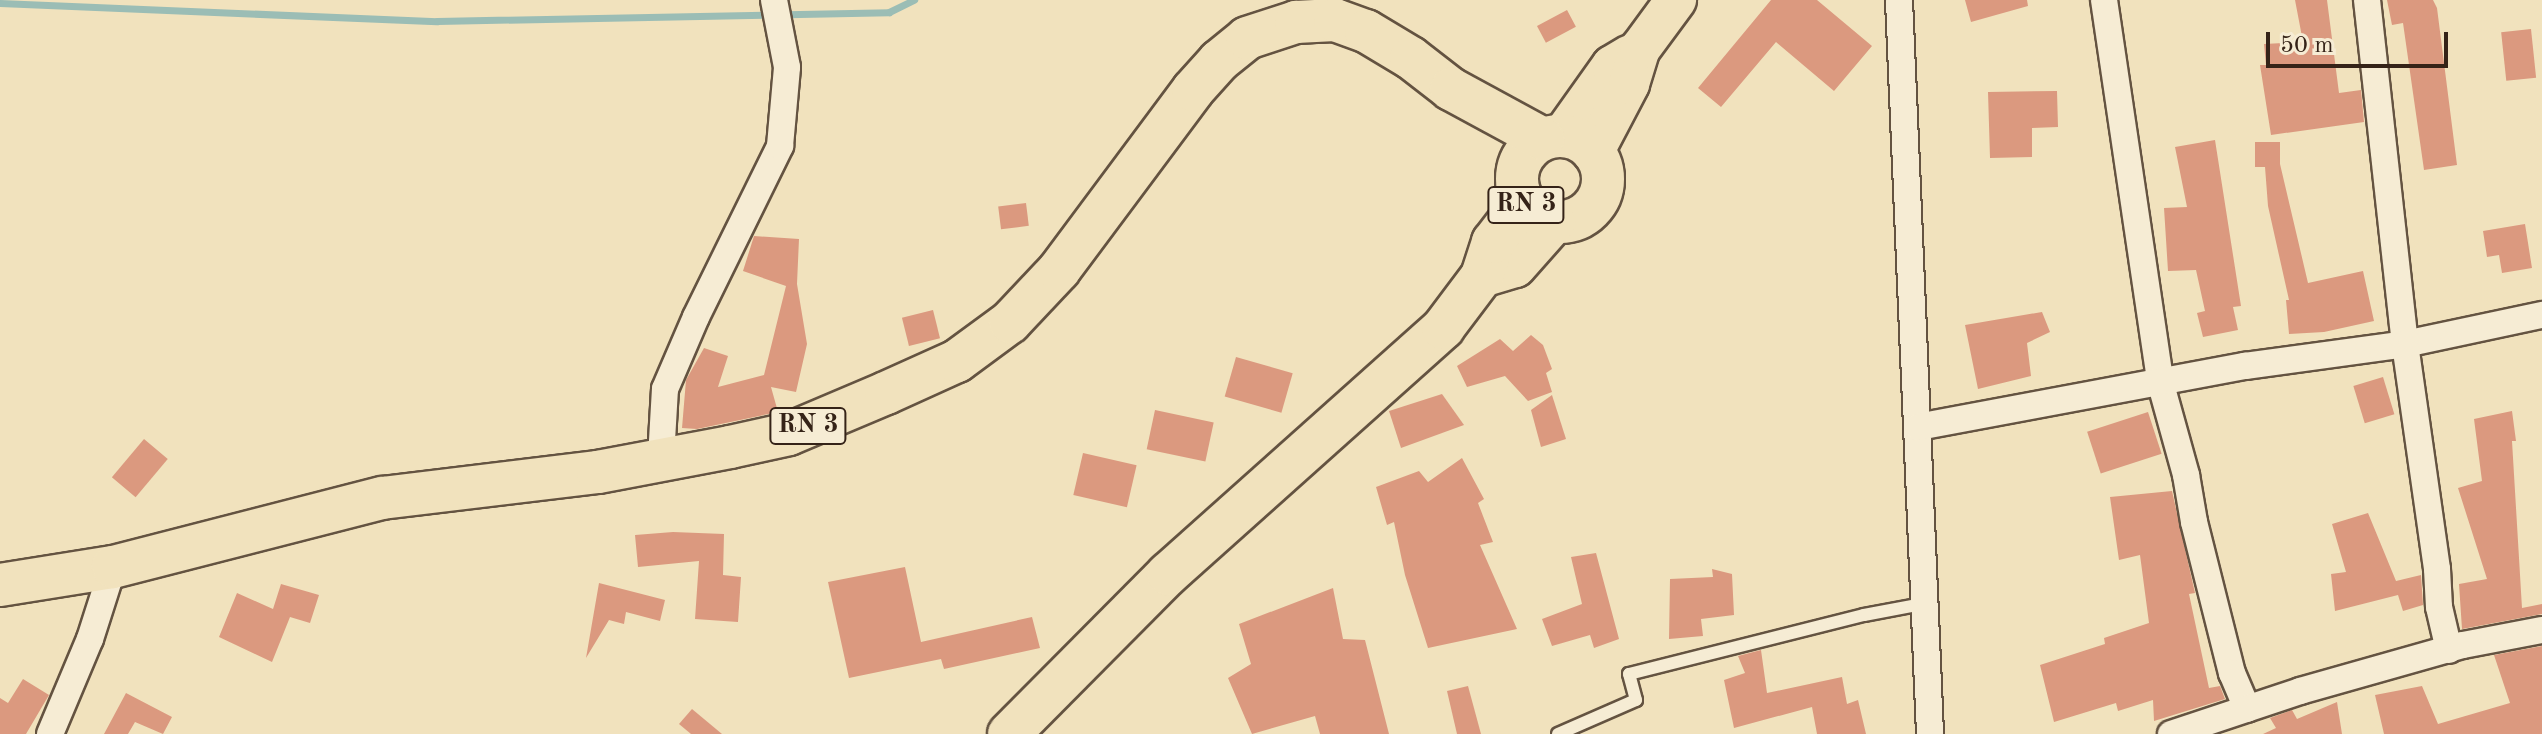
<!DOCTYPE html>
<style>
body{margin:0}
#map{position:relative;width:2542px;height:734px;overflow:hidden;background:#f1e2bd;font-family:"Old Standard TT",serif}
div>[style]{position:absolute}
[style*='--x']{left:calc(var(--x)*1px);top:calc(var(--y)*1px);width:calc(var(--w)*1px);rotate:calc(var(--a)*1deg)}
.stream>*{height:7px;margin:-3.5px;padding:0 3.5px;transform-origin:3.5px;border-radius:3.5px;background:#9bbdb5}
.building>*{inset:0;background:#db997f;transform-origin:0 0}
.roads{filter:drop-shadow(2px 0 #645341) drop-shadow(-2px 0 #645341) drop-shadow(0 2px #645341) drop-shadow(0 -2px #645341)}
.service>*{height:12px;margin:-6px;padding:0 6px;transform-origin:6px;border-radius:6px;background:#f6ecd4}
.minor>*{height:26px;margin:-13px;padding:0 13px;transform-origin:13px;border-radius:13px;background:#f6ecd4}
.primary>*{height:40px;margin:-20px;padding:0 20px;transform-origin:20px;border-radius:20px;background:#f1e2bd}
.trunk>*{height:42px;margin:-21px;padding:0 21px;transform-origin:21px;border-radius:21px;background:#f1e2bd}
.trunk>.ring{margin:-21px;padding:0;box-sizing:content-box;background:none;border:42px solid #f1e2bd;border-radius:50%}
span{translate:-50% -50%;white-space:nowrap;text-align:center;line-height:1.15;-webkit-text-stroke:6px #f6ecd4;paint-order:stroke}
.shield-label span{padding:2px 6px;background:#f6ecd4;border:2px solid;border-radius:6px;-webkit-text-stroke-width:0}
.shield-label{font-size:26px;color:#352318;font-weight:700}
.scale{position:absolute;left:2266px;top:32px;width:182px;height:36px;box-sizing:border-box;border:4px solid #352318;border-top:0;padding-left:10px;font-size:24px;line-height:28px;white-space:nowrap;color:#352318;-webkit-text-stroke:6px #f6ecd4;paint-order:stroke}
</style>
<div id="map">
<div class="stream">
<div style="--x:0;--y:3;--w:437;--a:2.4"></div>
<div style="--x:437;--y:21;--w:452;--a:-1.1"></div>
<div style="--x:889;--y:12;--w:28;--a:-26"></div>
</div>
<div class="building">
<div style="clip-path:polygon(1771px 0,1817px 0,1872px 46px,1834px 91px,1776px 42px,1721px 107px,1698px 88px)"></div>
<div style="clip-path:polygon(1965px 0,2027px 0,2028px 6px,1971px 22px)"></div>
<div style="clip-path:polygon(2295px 0,2327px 0,2339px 93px,2361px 90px,2364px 122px,2271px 135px,2260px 65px,2266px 65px,2264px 44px,2303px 42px)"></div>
<div style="clip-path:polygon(2387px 0,2433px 0,2437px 8px,2457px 165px,2424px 170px,2403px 23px,2392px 25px)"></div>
<div style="left:1567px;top:10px;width:19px;height:34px;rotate:62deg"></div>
<div style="left:2531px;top:29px;width:49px;height:30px;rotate:84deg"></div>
<div style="clip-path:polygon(2057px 91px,2058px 127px,2032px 128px,2032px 157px,1990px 158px,1988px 92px)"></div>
<div style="clip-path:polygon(2215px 140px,2241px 306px,2233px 307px,2238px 330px,2203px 337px,2197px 313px,2205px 311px,2196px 270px,2168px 271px,2164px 208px,2187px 207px,2175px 147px)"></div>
<div style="clip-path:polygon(2255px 142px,2280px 142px,2280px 164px,2308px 283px,2363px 271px,2374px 321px,2324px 332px,2289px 334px,2286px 300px,2289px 300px,2268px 206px,2265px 167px,2255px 167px)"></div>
<div style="left:1026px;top:203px;width:23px;height:28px;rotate:83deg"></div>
<div style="clip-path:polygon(2525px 224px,2532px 268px,2502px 273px,2499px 255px,2487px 257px,2483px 231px)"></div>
<div style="clip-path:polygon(754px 236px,799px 239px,797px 284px,807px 344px,796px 392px,771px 387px,778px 412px,697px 429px,682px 428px,686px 380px,704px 348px,728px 356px,718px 387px,764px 375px,786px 286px,743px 271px)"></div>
<div style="left:933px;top:310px;width:29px;height:32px;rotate:76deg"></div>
<div style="clip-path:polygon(2042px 312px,2050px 332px,2027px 343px,2031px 376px,1978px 389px,1965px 325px)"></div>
<div style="clip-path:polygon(1531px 335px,1543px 345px,1552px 369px,1546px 373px,1552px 392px,1528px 401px,1505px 376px,1467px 387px,1457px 366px,1500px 339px,1513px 351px)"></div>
<div style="left:1236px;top:357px;width:59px;height:41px;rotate:16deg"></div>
<div style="left:2383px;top:377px;width:39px;height:31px;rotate:73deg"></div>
<div style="clip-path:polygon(1442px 394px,1464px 425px,1401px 448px,1389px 411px)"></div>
<div style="clip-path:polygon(1552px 395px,1566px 439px,1541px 447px,1531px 410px)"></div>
<div style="left:1155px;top:410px;width:60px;height:40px;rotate:12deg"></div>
<div style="clip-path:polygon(2512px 411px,2516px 441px,2512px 441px,2522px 608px,2542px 604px,2542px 614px,2462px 629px,2459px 584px,2487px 579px,2458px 488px,2482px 481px,2474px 419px)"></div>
<div style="left:2148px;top:412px;width:44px;height:64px;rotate:72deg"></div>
<div style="left:144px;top:439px;width:31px;height:50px;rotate:40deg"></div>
<div style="left:1083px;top:453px;width:55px;height:43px;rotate:13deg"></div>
<div style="clip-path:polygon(1462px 458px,1484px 499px,1478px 503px,1493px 542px,1480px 545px,1517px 629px,1428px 648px,1405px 575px,1394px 522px,1387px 525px,1376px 487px,1419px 471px,1428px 482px)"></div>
<div style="clip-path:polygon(2172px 491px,2195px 593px,2189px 594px,2209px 688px,2220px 686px,2225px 699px,2154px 721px,2153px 700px,2118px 711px,2116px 703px,2054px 722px,2040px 665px,2105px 644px,2104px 638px,2149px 623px,2140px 555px,2119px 560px,2110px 497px)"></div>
<div style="clip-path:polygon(2368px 513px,2396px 581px,2421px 575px,2423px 605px,2403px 611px,2398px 595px,2335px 611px,2331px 574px,2346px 572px,2332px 524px)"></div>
<div style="clip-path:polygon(673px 532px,724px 534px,723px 575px,741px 577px,738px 622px,695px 619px,699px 561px,638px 567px,635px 535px)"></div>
<div style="clip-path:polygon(1596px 553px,1619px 639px,1594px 648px,1590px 635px,1552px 646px,1542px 619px,1582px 604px,1571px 557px)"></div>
<div style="clip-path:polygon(905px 567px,921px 642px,1032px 617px,1040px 648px,944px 669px,941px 659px,849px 678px,828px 582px)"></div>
<div style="clip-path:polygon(1712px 569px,1732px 574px,1734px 615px,1701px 619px,1703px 636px,1669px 639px,1670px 579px,1713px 577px)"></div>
<div style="clip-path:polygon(599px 583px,665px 600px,660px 621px,626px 612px,624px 624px,609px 620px,586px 658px)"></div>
<div style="clip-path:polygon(281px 584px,319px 595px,310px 623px,290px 617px,272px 662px,219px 637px,237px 593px,273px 609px)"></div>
<div style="clip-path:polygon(1333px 588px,1343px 639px,1365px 640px,1389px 734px,1320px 734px,1315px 716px,1252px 734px,1228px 678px,1251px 664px,1239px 624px)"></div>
<div style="clip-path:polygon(2542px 646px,2542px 734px,2384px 734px,2375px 695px,2422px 686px,2438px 724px,2510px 703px,2494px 655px)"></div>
<div style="clip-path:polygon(1761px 650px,1767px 693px,1842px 677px,1847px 704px,1858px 700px,1866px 734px,1817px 734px,1812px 707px,1734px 728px,1724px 680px,1745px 673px,1738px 656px)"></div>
<div style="clip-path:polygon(23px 679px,49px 695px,26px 734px,0 734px,0 698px,8px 703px)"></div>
<div style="clip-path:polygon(1468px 686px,1481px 734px,1457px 734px,1447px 691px)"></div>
<div style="clip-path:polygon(126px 693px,172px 717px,163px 734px,135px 722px,128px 734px,104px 734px)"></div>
<div style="clip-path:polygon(2337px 702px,2342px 734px,2263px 734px,2276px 728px,2270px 718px,2292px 710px,2297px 719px)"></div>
<div style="clip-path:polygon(692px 709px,722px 734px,691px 734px,679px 724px)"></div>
</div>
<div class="roads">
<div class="service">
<div style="--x:1558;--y:734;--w:85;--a:-23.6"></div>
<div style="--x:1636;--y:700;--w:27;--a:-105"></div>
<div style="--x:1629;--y:674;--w:242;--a:-14.1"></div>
<div style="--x:1864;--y:615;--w:60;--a:-10.6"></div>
</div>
<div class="minor">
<div style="--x:1899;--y:0;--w:735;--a:87.58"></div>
<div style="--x:2104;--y:0;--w:385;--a:81.6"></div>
<div style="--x:2160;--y:381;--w:98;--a:74.5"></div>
<div style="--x:2186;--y:475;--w:48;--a:80.3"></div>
<div style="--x:2194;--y:522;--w:156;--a:75.9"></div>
<div style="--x:2232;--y:673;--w:39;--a:67"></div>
<div style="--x:2367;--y:0;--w:346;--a:83.7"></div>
<div style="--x:2405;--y:344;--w:227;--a:81.9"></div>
<div style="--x:2437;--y:569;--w:38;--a:87"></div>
<div style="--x:2439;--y:607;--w:44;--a:76.9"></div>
<div style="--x:1918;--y:427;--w:333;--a:-10.6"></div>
<div style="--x:2245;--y:366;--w:162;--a:-7.8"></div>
<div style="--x:2405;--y:344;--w:140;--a:-12"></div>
<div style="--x:661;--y:458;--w:69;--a:-86.7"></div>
<div style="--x:665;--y:389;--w:78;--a:-66.7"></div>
<div style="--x:696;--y:317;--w:191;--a:-63.8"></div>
<div style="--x:780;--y:146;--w:79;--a:-84.9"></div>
<div style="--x:787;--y:67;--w:68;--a:-101"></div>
<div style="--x:50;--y:734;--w:103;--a:-67.2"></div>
<div style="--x:90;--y:639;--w:76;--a:-72.3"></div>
<div style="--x:2171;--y:734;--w:136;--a:-18.4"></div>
<div style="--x:2300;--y:691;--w:169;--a:-15.8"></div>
<div style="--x:2463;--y:645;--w:80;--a:-10.8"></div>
</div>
<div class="primary">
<div style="--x:1562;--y:136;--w:86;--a:-54.5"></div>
<div style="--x:1612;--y:66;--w:21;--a:-31"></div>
<div style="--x:1593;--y:153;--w:78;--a:-62.4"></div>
<div style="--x:1629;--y:84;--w:37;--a:-73"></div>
<div style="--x:1640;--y:49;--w:61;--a:-53.7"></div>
</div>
<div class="trunk">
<div class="ring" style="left:1517px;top:136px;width:44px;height:44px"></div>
<div style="--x:1482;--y:276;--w:34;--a:-17"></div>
<div style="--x:1515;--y:266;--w:59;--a:-48.4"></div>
<div style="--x:0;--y:585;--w:114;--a:-9.1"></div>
<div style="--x:113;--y:567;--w:278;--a:-14.4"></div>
<div style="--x:382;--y:498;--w:218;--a:-6.9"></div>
<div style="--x:598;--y:472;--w:134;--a:-10.7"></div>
<div style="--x:730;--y:447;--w:60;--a:-12.4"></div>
<div style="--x:789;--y:434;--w:105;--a:-22.9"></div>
<div style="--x:886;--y:393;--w:78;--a:-24.3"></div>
<div style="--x:957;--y:361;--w:66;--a:-36.3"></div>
<div style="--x:1010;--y:322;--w:71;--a:-46.7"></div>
<div style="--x:1059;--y:270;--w:224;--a:-53.3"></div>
<div style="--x:1193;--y:90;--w:39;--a:-48"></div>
<div style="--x:1219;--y:61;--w:36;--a:-39"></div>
<div style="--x:1247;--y:38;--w:52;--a:-18.1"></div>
<div style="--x:1296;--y:22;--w:39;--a:-3"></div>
<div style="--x:1335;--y:20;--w:33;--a:20"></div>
<div style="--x:1366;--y:31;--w:52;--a:31"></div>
<div style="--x:1411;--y:58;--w:51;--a:37.8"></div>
<div style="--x:1451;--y:89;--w:105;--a:28.5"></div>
<div style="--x:1009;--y:734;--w:226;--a:-45.2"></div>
<div style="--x:1168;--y:574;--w:369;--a:-41.8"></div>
<div style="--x:1443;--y:328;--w:65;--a:-53.1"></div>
<div style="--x:1482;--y:276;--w:36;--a:-72"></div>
<div style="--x:1493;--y:242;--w:49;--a:-52.4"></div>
</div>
</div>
<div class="shield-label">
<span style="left:1526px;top:205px">RN 3</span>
<span style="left:808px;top:426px">RN 3</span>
</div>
<div class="scale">50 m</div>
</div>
